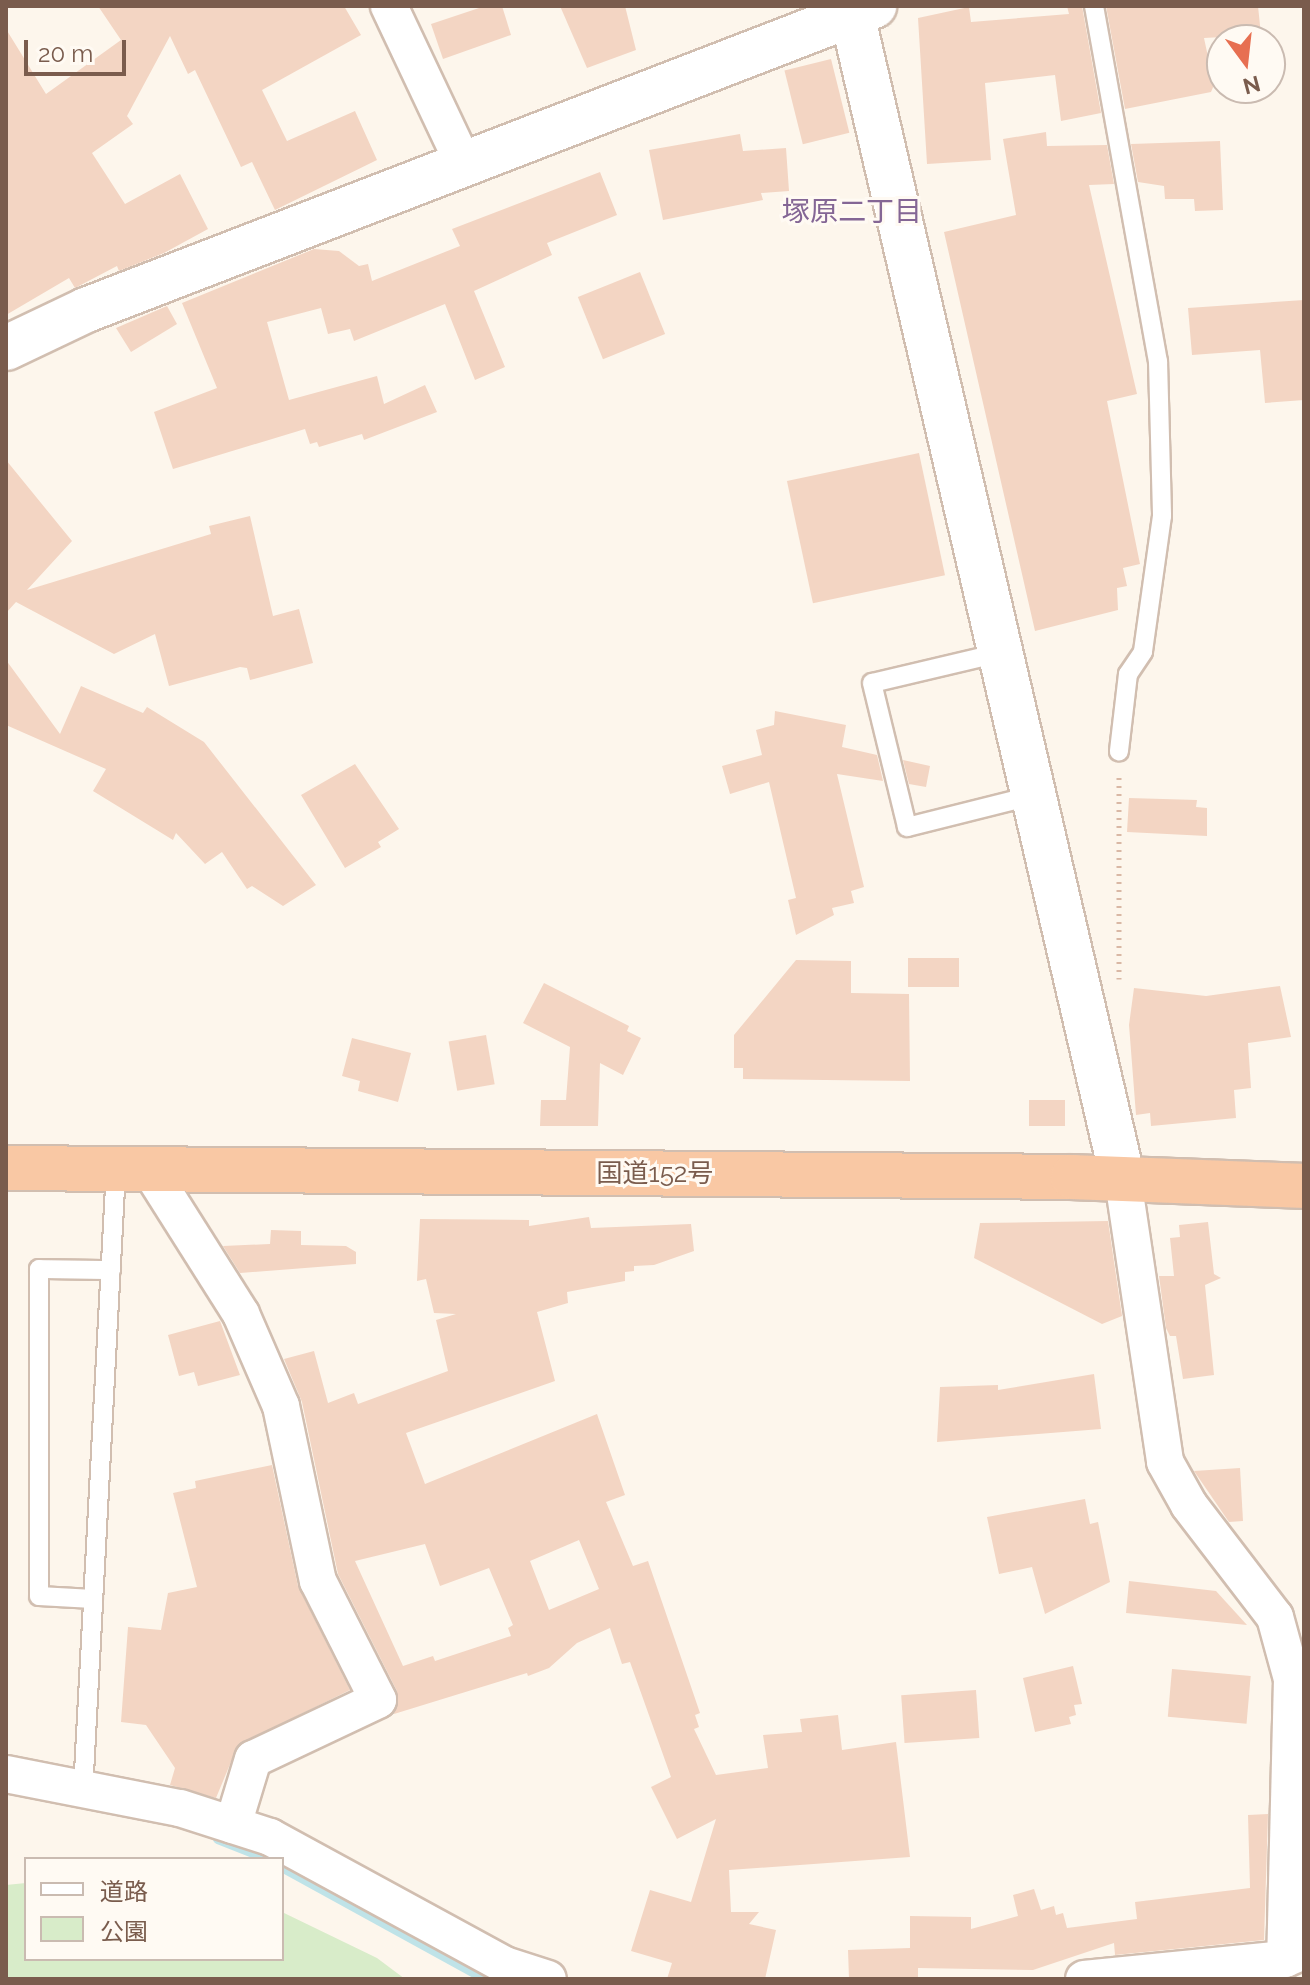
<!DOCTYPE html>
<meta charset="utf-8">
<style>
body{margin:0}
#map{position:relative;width:1310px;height:1985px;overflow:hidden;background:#fdf6ec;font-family:Raleway,"Noto Sans JP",sans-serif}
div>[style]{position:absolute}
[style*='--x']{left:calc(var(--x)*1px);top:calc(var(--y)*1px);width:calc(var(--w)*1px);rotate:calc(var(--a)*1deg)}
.green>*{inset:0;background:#d8ecc9}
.stream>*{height:10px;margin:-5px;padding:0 5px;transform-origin:5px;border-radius:5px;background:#bfe3e8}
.building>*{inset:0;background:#f3d5c3;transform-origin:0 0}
.path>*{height:5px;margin-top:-2.5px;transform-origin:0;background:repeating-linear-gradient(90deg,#d9b8a5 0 2px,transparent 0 8px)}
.roads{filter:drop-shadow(2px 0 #d1beb0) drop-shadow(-2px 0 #d1beb0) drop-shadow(0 2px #d1beb0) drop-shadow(0 -2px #d1beb0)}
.service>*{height:18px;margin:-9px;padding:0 9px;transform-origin:9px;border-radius:9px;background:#fff}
.minor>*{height:36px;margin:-18px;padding:0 18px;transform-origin:18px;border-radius:18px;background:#fff}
.tertiary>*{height:44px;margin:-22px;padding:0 22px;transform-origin:22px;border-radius:22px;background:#fff}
.trunk>*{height:44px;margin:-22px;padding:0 22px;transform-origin:22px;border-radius:22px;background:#f9c8a4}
span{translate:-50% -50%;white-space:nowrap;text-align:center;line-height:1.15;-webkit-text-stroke:6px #fffaf3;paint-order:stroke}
.street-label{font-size:26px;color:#7a5c4d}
.neighbourhood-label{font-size:28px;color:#846695}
.frame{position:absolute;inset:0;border:8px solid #7a5c4d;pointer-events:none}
.legend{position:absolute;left:24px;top:1857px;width:260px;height:104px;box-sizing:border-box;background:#fffaf3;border:2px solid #cabbb1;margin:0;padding:10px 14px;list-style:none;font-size:24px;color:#7a5c4d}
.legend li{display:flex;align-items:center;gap:16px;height:40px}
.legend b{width:40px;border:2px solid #cabbb1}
.north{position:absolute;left:1206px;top:24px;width:80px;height:80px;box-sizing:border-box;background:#fffaf3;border:2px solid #cabbb1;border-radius:50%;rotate:165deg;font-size:22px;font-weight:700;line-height:32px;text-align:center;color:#7a5c4d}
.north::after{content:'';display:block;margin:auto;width:28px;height:36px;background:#e76f51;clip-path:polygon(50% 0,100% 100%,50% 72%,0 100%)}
.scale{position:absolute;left:24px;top:40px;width:102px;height:36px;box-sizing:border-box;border:4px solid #7a5c4d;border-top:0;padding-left:10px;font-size:24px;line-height:28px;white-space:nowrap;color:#7a5c4d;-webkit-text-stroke:6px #fffaf3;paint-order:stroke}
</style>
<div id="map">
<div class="green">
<div style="clip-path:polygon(26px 1883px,26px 1959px,282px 1959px,282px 1912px,377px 1958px,405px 1979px,6px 1979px,6px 1885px)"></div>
</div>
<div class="stream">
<div style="--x:218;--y:1839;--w:54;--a:21.8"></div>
<div style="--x:282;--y:1867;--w:233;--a:28.8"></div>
</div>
<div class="building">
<div style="clip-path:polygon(98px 6px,344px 6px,361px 35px,262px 90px,287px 141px,355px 111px,377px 160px,275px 210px,252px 162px,241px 167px,195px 70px,188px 74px,170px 36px,127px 116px,133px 124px,92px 153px,125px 204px,180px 174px,208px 229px,164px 253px,119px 271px,117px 266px,75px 288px,69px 278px,6px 315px,6px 29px,46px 94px,121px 40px)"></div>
<div style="clip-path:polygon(485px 6px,502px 6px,511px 35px,443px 59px,431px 24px)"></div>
<div style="clip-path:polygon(560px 6px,625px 6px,636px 50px,587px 68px)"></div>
<div style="clip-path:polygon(1067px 6px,1082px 6px,1101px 113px,1061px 121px,1055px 75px,985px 83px,991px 160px,927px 164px,918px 18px,969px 7px,971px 22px,1069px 14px)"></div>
<div style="clip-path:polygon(1106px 6px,1258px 6px,1261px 35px,1204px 38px,1214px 85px,1211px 92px,1125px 109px)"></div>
<div style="left:831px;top:59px;width:76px;height:48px;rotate:76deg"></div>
<div style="clip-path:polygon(1046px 132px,1047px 146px,1107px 145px,1114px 184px,1089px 185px,1137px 394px,1107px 401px,1140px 564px,1123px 568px,1127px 586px,1117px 588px,1118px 610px,1035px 631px,944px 232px,1016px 215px,1003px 139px)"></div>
<div style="clip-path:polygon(740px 134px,743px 151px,786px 148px,789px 191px,761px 193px,763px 200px,663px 220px,649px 150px)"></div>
<div style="clip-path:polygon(1220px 141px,1223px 210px,1195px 211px,1194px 199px,1165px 199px,1164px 186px,1138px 182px,1131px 144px)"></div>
<div style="clip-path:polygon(600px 172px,617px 215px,547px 243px,552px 255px,474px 291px,505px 367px,475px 380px,445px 304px,354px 341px,350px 329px,328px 334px,321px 308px,267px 322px,289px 400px,377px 376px,384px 404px,425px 385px,437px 412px,364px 440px,362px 434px,319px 447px,317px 442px,310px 444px,305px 429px,173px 469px,154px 412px,217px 388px,182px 303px,314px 249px,339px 251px,359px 266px,368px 264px,372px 281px,460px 246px,452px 229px)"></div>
<div style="left:640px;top:272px;width:67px;height:67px;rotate:68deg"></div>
<div style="clip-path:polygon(1304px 300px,1304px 400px,1265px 403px,1260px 350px,1192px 355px,1188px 308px)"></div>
<div style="clip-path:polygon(167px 306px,177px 324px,131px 352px,116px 328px)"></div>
<div style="left:919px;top:453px;width:125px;height:135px;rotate:78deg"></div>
<div style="clip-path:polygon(6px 460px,72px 541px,27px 590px,211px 534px,209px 526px,250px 516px,273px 616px,299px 609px,313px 663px,250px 680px,247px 668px,240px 667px,169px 686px,155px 634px,114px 654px,16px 602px,6px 613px)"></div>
<div style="clip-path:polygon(6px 660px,60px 734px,81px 686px,143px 713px,147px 707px,204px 742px,316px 885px,283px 906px,252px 886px,247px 889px,222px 852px,205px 864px,176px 833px,173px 840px,93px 791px,106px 769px,6px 725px)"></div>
<div style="clip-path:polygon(775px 711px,846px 725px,842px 747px,877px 755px,883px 781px,837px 774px,864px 887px,851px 891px,854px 903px,832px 908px,834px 915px,796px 935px,788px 900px,796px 898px,769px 782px,730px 794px,722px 766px,762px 755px,756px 730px,774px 725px)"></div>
<div style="clip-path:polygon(903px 760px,930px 766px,926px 787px,909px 784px)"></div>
<div style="clip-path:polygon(355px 764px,399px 829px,378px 842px,381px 847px,345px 868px,301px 795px)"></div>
<div style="clip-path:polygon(1129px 798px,1197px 800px,1196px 807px,1207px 808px,1207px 836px,1127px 832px)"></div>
<div style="left:908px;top:958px;width:51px;height:29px"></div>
<div style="clip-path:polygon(796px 960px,851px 961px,851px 993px,909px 994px,910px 1081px,743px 1079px,743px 1068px,734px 1068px,734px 1035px)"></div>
<div style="clip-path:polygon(544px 983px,629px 1026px,627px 1031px,641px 1038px,623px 1075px,600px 1063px,598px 1126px,540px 1126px,541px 1100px,566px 1100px,570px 1047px,523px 1023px)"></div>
<div style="clip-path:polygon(1280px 986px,1291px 1037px,1248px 1043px,1251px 1088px,1234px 1090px,1236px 1118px,1151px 1126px,1150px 1113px,1136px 1115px,1129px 1025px,1134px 988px,1206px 996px)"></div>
<div style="left:486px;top:1035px;width:50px;height:38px;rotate:80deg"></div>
<div style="clip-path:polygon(352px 1038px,411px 1053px,398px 1102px,358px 1091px,360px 1081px,342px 1076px)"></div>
<div style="left:1029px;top:1100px;width:36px;height:26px"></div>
<div style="clip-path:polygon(evenodd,589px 1217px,591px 1228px,691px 1224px,694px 1251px,654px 1265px,634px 1266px,634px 1271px,625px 1272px,625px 1281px,567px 1292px,568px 1303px,537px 1312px,555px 1381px,406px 1433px,425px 1484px,597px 1414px,625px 1495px,606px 1502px,633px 1566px,648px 1561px,700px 1713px,695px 1715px,699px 1727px,694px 1729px,716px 1775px,768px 1768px,763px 1735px,802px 1732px,800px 1719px,838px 1715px,842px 1750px,896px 1742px,910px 1857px,729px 1870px,731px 1912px,759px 1912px,749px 1924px,776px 1930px,765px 1979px,667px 1979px,672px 1963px,631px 1951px,650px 1890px,691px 1902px,716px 1819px,677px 1839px,651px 1787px,671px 1777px,630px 1662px,622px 1664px,610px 1628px,577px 1643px,549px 1668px,528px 1676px,527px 1673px,394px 1714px,397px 1691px,338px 1574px,302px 1402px,284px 1359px,314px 1351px,328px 1403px,354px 1393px,358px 1404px,448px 1371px,436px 1320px,456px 1314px,434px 1313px,426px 1279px,417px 1281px,420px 1219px,529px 1220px,529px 1226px,589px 1217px,579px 1540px,599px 1589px,549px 1610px,530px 1561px,579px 1540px,589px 1217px,425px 1544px,440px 1586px,489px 1568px,513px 1625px,508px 1628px,511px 1636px,435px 1661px,433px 1656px,403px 1666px,355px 1561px,425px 1544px)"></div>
<div style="clip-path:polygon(1108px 1221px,1122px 1316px,1102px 1324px,974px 1258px,980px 1223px)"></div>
<div style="clip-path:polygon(1208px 1222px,1214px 1274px,1221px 1278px,1205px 1285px,1214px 1375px,1183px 1379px,1176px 1336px,1170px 1336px,1166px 1328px,1159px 1276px,1174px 1276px,1170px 1238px,1180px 1237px,1179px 1225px)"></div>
<div style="clip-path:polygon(271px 1230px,301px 1231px,301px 1245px,346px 1246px,356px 1252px,356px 1264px,240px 1273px,223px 1246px,270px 1244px)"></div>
<div style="clip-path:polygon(220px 1321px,240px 1375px,198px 1386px,194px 1372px,179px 1376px,168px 1335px)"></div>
<div style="clip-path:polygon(1094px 1374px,1101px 1429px,937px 1442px,940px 1387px,998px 1385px,998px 1390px)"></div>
<div style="clip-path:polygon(272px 1465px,298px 1586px,350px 1690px,238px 1745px,216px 1798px,170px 1785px,175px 1768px,146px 1725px,121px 1722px,128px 1627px,161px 1630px,168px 1593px,197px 1587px,173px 1493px,196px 1488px,195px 1481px)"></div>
<div style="clip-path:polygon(1240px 1468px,1243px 1521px,1229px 1522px,1194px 1471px)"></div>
<div style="clip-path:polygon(1085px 1499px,1090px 1524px,1098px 1522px,1110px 1582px,1045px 1614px,1032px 1567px,999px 1574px,987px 1517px)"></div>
<div style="clip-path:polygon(1129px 1581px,1216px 1591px,1247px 1625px,1126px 1613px)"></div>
<div style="clip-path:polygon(1073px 1666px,1082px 1704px,1074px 1705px,1076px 1715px,1069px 1717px,1071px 1724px,1035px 1732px,1023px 1678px)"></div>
<div style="left:1172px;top:1669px;width:79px;height:48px;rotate:5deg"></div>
<div style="left:976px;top:1690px;width:48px;height:75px;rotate:86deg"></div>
<div style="clip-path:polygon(1268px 1814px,1264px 1940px,1115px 1955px,1114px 1943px,1033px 1970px,918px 1968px,918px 1979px,849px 1979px,848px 1950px,910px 1948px,910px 1916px,971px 1917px,971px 1929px,1018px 1916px,1013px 1895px,1034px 1889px,1041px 1910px,1054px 1906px,1056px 1915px,1063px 1913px,1067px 1928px,1137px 1919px,1135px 1902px,1250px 1888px,1248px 1815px)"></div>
</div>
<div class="path">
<div style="--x:1119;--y:979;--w:206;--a:-90"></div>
</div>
<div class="roads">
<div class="service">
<div style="--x:1094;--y:6;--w:361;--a:79.8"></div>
<div style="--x:1158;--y:361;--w:155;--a:88.5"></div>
<div style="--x:1162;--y:516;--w:137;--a:98"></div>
<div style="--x:1143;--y:652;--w:27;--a:124"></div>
<div style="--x:1128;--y:674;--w:78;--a:96.7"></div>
<div style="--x:999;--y:653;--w:130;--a:166.7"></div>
<div style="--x:872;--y:683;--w:148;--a:76.3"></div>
<div style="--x:907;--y:827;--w:128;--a:-14"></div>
<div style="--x:93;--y:1599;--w:54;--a:-176.8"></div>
<div style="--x:39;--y:1596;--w:327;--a:-90"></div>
<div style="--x:39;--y:1269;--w:72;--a:0.8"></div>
<div style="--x:83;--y:1792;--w:624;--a:-86.97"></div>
</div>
<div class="minor">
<div style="--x:389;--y:6;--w:176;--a:64.7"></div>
<div style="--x:150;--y:1170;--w:170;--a:57.7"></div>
<div style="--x:241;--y:1314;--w:100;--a:66.5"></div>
<div style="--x:281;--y:1406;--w:179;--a:78.1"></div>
<div style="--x:318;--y:1581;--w:133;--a:63.2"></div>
<div style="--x:378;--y:1700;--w:138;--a:154.7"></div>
<div style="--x:253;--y:1759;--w:69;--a:106.9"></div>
<div style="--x:1123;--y:1180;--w:285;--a:81.5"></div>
<div style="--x:1165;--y:1462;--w:49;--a:60.8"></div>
<div style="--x:1189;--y:1505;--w:141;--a:52.5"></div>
<div style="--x:1275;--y:1617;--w:64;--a:74.7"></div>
<div style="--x:1292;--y:1679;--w:280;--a:91.4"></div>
<div style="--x:6;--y:1774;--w:177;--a:11.1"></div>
<div style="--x:180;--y:1808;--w:95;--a:17.9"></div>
<div style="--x:270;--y:1837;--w:268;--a:28.6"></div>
<div style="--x:505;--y:1965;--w:45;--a:18"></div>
<div style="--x:1084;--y:1979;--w:202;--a:-5.7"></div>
<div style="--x:1285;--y:1959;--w:21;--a:-23"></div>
</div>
<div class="tertiary">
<div style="--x:850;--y:6;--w:1205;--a:76.91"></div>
<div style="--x:6;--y:348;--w:89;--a:-25.4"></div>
<div style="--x:86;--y:310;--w:845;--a:-21.1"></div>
</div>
<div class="trunk">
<div style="--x:6;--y:1168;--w:1067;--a:0.48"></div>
<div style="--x:1073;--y:1177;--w:231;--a:2.2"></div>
</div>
</div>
<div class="street-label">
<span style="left:655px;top:1174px">国道152号</span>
</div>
<div class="neighbourhood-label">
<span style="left:852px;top:212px">塚原二丁目</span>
</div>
<div class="frame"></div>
<ul class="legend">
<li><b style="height:10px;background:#fff"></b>道路</li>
<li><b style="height:22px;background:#d8ecc9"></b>公園</li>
</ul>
<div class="north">N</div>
<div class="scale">20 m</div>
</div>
